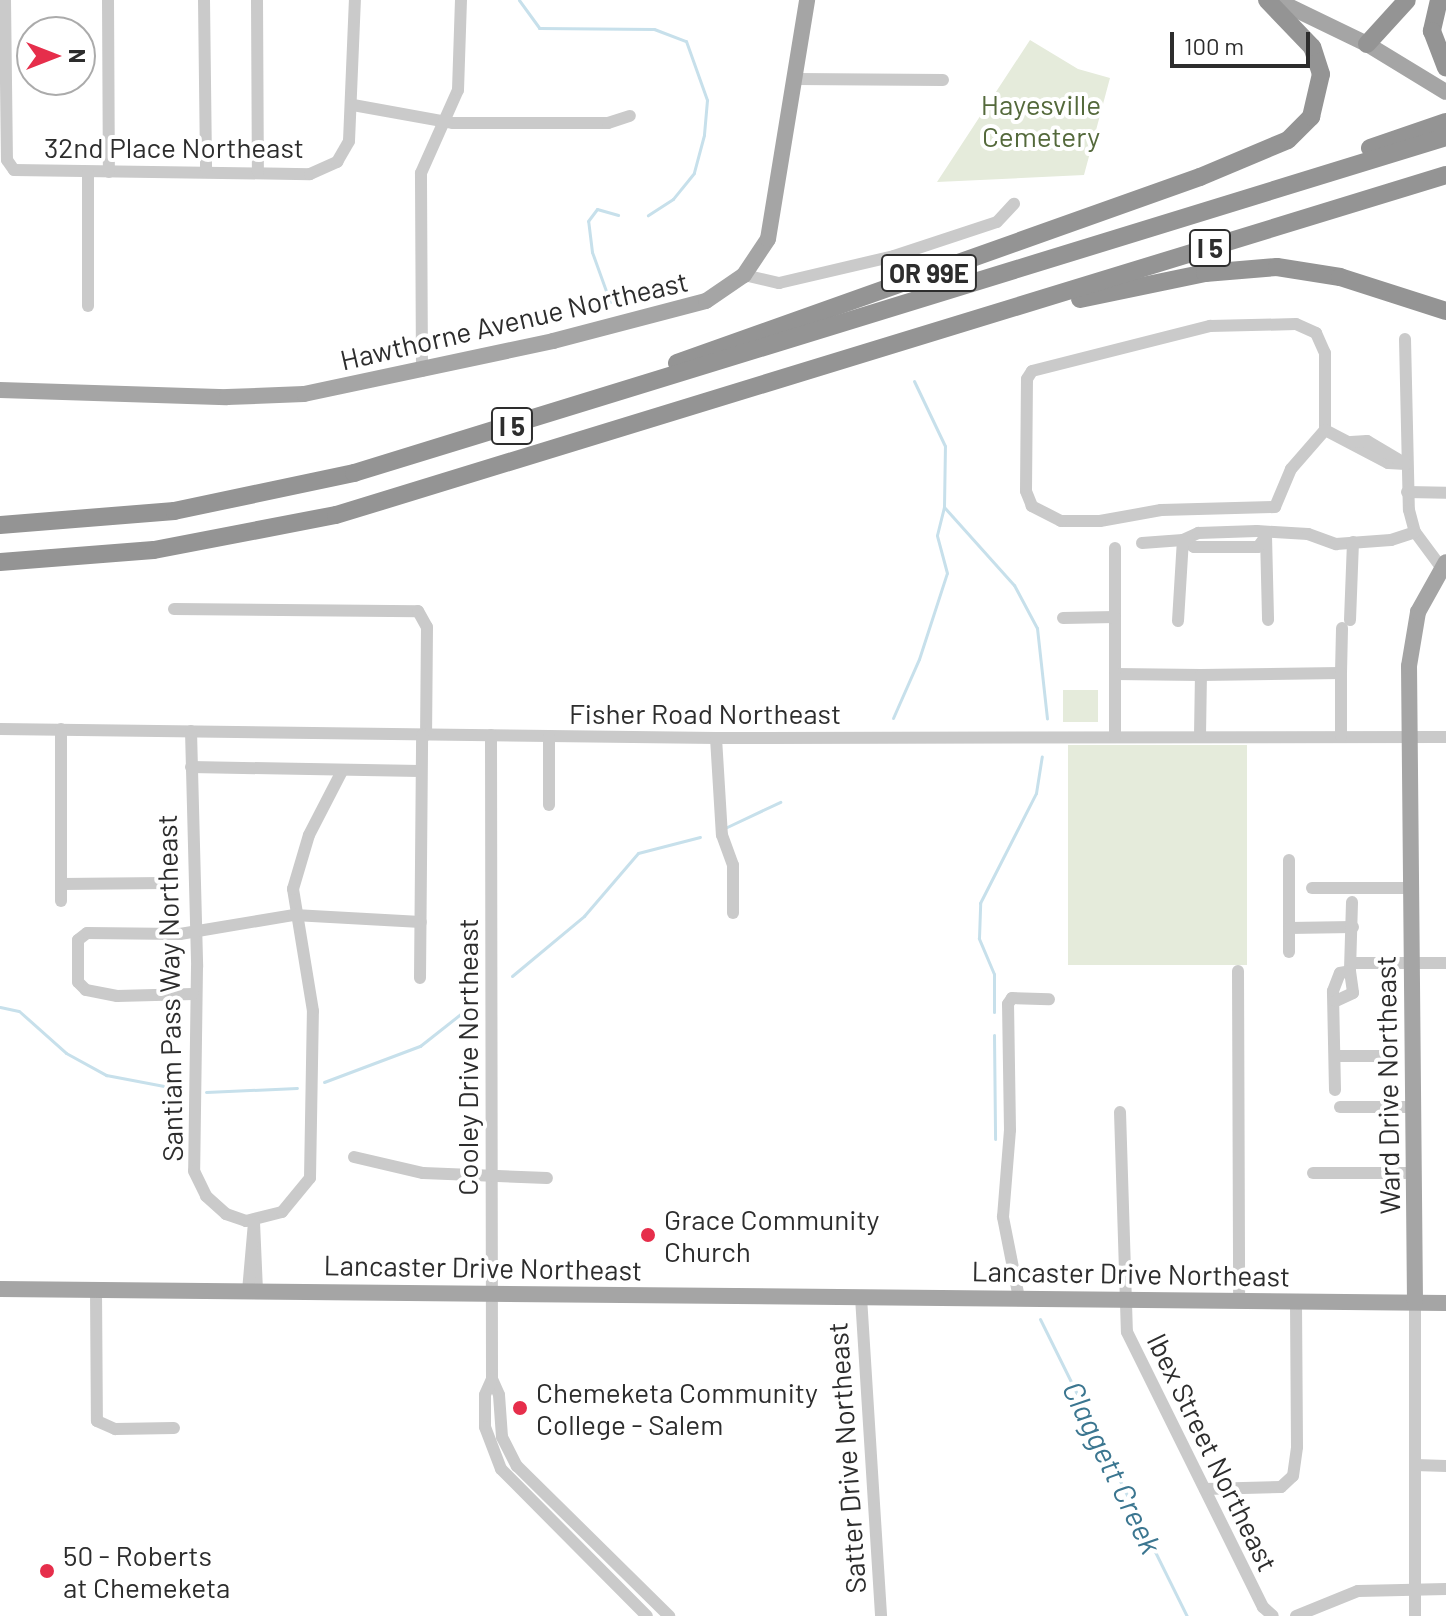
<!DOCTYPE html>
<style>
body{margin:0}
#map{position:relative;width:1446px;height:1616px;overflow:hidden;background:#fff;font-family:Barlow,sans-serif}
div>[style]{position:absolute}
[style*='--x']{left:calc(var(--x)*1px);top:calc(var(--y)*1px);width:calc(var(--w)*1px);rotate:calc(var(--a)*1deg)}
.green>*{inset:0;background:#e5ebdb;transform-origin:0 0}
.stream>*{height:3px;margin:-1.5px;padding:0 1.5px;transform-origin:1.5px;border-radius:1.5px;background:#c7e0eb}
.minor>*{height:12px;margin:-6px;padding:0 6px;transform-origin:6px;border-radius:6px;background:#cacaca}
.major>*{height:16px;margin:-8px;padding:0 8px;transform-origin:8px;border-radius:8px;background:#a5a5a5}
.highway>*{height:18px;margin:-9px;padding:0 9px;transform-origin:9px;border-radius:9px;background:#949494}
.dots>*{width:22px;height:22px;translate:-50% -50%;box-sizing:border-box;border:4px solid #fff;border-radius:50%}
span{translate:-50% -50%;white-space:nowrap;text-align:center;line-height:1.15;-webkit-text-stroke:8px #fff;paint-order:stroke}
.shield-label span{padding:2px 6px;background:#fff;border:2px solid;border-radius:6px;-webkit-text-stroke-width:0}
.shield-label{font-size:26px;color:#2d2d2d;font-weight:700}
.park-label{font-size:28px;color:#54693b}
.street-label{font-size:28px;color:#2d2d2d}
.poi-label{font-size:28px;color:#2d2d2d}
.left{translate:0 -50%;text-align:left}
.water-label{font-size:30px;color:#3b7690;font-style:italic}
.north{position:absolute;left:16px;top:16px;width:80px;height:80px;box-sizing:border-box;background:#fff;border:2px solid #ababab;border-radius:50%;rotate:90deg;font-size:22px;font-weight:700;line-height:32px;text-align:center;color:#2d2d2d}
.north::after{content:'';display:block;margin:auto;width:28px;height:36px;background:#e62e4b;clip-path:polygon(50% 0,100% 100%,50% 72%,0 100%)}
.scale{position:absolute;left:1170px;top:32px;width:140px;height:36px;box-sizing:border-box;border:4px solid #2d2d2d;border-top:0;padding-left:10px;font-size:24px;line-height:28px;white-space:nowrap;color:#2d2d2d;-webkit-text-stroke:6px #fff;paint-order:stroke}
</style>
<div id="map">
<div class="green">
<div style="clip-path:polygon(1030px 40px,1078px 69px,1110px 78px,1084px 175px,937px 182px)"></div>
<div style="left:1098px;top:690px;width:32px;height:35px;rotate:90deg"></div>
<div style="left:1068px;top:745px;width:179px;height:220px"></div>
</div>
<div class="stream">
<div style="--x:519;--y:0;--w:34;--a:54"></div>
<div style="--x:539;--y:28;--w:115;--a:0.5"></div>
<div style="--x:654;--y:29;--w:34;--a:21"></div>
<div style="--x:686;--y:41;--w:63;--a:70.4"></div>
<div style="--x:707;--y:100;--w:35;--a:95"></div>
<div style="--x:704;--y:135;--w:39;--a:105"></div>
<div style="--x:694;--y:173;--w:33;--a:129"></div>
<div style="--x:673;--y:199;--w:30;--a:147"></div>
<div style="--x:610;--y:302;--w:53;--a:-109.8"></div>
<div style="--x:592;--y:252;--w:31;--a:-97"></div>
<div style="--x:588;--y:221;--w:15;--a:-53"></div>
<div style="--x:597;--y:209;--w:22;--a:16"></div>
<div style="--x:944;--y:507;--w:105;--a:48.1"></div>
<div style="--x:1014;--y:585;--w:49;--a:61.9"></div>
<div style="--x:1037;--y:628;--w:91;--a:83.7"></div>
<div style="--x:893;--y:718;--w:64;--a:-66.2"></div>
<div style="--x:919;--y:659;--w:90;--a:-72"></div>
<div style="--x:947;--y:573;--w:39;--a:-105"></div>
<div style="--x:937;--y:535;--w:29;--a:-76"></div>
<div style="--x:944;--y:507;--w:61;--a:-89.1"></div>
<div style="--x:945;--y:446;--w:72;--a:-115.5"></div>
<div style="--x:727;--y:827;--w:59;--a:-25.3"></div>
<div style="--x:512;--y:976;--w:94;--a:-39.8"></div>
<div style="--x:584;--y:916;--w:83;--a:-49.4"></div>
<div style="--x:638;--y:853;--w:64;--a:-14.5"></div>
<div style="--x:0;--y:1007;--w:19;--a:12"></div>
<div style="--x:19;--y:1011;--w:63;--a:41.8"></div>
<div style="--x:66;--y:1053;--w:46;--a:28.8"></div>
<div style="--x:106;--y:1075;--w:75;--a:10.7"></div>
<div style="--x:994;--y:1012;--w:38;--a:-90"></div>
<div style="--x:994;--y:974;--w:39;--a:-113"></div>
<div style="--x:979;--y:938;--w:35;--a:-88"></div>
<div style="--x:980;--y:903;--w:123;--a:-63"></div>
<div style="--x:1036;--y:793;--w:37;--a:-81"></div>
<div style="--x:994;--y:1035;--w:104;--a:89.4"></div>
<div style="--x:324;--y:1082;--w:103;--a:-20.6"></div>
<div style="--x:420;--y:1046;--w:73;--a:-38.3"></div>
<div style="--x:206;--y:1092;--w:91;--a:-2.5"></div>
<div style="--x:1040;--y:1319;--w:331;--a:63.7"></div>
</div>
<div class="minor">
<div style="--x:5;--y:0;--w:160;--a:89.3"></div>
<div style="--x:7;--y:160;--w:12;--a:55"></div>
<div style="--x:14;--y:170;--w:296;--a:0.8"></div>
<div style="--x:310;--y:174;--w:30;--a:-24"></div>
<div style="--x:337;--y:162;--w:24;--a:-60"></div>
<div style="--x:349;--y:141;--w:141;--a:-87.6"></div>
<div style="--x:108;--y:0;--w:172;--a:89.7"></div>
<div style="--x:204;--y:0;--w:172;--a:89.3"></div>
<div style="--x:257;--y:0;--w:172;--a:89.7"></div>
<div style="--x:796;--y:79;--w:147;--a:0.4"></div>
<div style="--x:353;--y:105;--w:102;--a:10.2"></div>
<div style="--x:453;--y:123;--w:155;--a:0"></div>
<div style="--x:608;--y:123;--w:23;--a:-18"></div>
<div style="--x:88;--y:172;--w:134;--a:90"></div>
<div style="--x:744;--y:275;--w:36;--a:13"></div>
<div style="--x:779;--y:283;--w:118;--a:-13.2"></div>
<div style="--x:894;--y:256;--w:108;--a:-18.3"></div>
<div style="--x:997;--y:222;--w:25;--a:-47"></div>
<div style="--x:1296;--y:324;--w:22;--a:24"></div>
<div style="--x:1316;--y:333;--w:22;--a:66"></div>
<div style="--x:1325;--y:353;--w:77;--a:90"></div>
<div style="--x:1325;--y:430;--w:52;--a:131.1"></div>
<div style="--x:1291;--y:469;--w:41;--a:112.8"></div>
<div style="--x:1275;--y:507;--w:114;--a:178.5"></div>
<div style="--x:1161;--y:510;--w:62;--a:169.8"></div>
<div style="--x:1100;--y:521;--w:39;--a:180"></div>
<div style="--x:1061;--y:521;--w:33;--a:-153"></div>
<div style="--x:1032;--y:506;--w:16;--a:-112"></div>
<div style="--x:1026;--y:491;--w:112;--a:-89.5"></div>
<div style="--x:1027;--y:379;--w:9;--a:-58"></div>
<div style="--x:1032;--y:371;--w:184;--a:-14.2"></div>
<div style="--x:1210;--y:326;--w:86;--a:-1.3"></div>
<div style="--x:1405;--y:339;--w:171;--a:88.7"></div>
<div style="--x:1409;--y:510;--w:23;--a:75"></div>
<div style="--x:1415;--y:532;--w:44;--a:53.4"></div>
<div style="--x:422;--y:371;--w:198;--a:-90.3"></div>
<div style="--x:421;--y:173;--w:91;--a:-66"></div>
<div style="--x:458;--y:90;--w:90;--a:-88.1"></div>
<div style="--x:1325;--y:430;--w:71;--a:27.6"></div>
<div style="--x:1388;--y:463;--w:18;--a:3"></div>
<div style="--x:1351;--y:442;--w:16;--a:-4"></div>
<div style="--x:1367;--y:441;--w:45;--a:30.5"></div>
<div style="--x:1407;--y:492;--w:39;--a:1"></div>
<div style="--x:1266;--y:536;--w:84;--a:88.6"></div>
<div style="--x:1183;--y:540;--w:13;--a:32"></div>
<div style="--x:1194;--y:547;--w:64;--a:0"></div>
<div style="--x:1258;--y:547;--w:14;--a:-54"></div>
<div style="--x:1142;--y:543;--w:41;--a:-4.2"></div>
<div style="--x:1183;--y:540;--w:17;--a:-25"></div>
<div style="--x:1198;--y:533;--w:59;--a:-1.9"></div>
<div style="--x:1257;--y:531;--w:51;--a:3.4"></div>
<div style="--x:1308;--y:534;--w:30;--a:20"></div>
<div style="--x:1336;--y:544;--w:55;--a:-4.2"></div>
<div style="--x:1391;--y:540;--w:25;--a:-18"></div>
<div style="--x:1115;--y:548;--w:126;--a:90"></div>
<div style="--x:1115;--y:674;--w:86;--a:0.7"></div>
<div style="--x:174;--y:609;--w:244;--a:0.5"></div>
<div style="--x:418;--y:611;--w:18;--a:61"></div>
<div style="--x:427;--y:627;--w:108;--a:90.5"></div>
<div style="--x:1063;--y:618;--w:52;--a:-1.1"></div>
<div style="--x:1350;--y:620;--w:78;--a:-87.8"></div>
<div style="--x:1178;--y:621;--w:81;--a:-86.5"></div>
<div style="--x:1341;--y:673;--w:45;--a:-88.7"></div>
<div style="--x:0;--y:729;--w:716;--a:0.72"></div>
<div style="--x:716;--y:738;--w:730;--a:-0.08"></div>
<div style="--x:191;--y:731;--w:236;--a:88.5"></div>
<div style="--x:197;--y:967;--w:204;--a:90.8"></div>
<div style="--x:194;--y:1171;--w:28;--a:64"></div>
<div style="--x:206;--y:1196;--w:27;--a:42"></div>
<div style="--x:226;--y:1214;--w:21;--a:19"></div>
<div style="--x:246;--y:1221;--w:37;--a:-14"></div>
<div style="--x:282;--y:1212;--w:44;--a:-50.5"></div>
<div style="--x:310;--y:1178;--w:167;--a:-89"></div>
<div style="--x:313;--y:1011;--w:124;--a:-99.3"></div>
<div style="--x:293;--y:889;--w:56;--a:-73.5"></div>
<div style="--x:309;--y:835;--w:72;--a:-62.7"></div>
<div style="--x:491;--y:735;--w:644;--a:89.91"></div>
<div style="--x:492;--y:1379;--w:17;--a:66"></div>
<div style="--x:499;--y:1395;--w:42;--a:85.9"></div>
<div style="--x:502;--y:1437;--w:33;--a:63"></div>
<div style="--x:517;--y:1466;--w:214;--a:44.6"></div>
<div style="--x:549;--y:736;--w:69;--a:90"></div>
<div style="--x:1200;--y:736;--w:61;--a:-89.1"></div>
<div style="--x:1201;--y:675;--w:140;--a:-0.8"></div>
<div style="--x:1341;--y:673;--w:63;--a:90"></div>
<div style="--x:1115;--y:737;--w:63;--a:-90"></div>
<div style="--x:716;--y:738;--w:97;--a:86.5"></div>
<div style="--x:722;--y:835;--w:32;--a:70"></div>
<div style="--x:733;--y:865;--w:48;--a:90"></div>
<div style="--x:191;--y:767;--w:229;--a:1"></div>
<div style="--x:1289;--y:860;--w:92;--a:90"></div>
<div style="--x:61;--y:884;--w:104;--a:-0.6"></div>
<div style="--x:1312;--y:888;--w:99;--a:0"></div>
<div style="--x:61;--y:901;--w:172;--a:-90"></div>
<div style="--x:1289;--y:928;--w:64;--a:-0.9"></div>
<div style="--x:1354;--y:963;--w:92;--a:0"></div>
<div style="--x:1350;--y:970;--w:68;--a:-88.3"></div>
<div style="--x:1238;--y:971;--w:330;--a:89.8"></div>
<div style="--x:420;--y:978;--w:243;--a:-89.5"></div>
<div style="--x:193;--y:994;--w:76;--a:178.5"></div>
<div style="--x:117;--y:996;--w:32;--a:-169"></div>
<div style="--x:86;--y:990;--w:11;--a:-135"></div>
<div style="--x:78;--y:982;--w:42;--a:-90"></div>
<div style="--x:78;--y:940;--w:11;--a:-38"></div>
<div style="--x:87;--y:933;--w:93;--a:0.6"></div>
<div style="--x:180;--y:934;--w:116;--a:-9.5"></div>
<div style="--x:294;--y:915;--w:127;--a:3.2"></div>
<div style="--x:1335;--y:1056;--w:51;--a:0"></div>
<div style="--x:1335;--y:1090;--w:99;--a:-91.2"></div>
<div style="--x:1333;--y:991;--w:19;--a:-69"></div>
<div style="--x:1340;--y:973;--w:10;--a:-11"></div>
<div style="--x:1350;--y:971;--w:22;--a:82"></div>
<div style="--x:1353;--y:993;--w:19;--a:155"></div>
<div style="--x:1340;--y:1107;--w:73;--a:0"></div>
<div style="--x:1120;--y:1112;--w:220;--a:88.2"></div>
<div style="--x:1127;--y:1332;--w:307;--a:63.7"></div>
<div style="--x:1263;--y:1607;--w:13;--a:42"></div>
<div style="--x:354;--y:1157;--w:71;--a:13.1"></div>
<div style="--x:423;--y:1173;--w:124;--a:2.3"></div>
<div style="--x:1313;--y:1173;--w:101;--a:0"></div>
<div style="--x:254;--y:1222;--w:69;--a:87.5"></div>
<div style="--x:96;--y:1290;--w:131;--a:89.6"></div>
<div style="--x:97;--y:1421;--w:20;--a:24"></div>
<div style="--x:115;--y:1429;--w:59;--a:-1"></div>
<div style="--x:248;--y:1291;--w:69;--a:-85"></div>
<div style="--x:861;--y:1297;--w:320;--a:86.4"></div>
<div style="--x:1019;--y:1298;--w:83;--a:-101.2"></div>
<div style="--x:1003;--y:1217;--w:87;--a:-85.4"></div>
<div style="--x:1010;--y:1130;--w:126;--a:-90.9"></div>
<div style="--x:1008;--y:1004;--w:7;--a:-56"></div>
<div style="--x:1012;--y:998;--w:37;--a:2"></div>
<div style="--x:492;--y:1379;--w:17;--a:114"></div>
<div style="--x:485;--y:1395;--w:32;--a:90"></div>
<div style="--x:485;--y:1427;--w:45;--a:69.1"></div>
<div style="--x:501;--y:1469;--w:207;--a:45.2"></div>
<div style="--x:1415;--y:1465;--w:31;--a:2"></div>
<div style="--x:1205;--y:1489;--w:76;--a:-1.5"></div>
<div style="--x:1281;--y:1487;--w:16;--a:-43"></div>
<div style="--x:1293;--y:1476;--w:29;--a:-82"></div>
<div style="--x:1297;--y:1447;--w:146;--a:-90.4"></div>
<div style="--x:1296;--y:1616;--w:67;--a:-22"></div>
<div style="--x:1358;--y:1591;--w:88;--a:-1.3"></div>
<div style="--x:1415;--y:1616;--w:314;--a:-90"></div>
</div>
<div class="major">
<div style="--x:1276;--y:0;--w:101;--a:25.8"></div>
<div style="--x:1367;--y:44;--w:92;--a:31.3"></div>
<div style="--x:0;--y:390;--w:227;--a:1.8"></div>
<div style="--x:227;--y:397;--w:77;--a:-2.2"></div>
<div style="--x:304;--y:394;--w:255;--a:-12"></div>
<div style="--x:553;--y:341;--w:158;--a:-14.7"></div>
<div style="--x:706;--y:301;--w:46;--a:-34.4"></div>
<div style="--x:744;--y:275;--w:43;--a:-56.3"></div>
<div style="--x:768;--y:239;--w:242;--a:-80.7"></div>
<div style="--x:0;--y:1289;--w:1446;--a:0.55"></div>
<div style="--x:1415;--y:1302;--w:636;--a:-90.54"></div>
<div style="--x:1409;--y:666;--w:55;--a:-80.5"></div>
<div style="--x:1418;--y:612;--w:57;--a:-60.8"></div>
</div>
<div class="highway">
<div style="--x:1439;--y:0;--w:32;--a:103"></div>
<div style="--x:1432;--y:31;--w:39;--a:69"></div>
<div style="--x:1367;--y:44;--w:59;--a:-47.7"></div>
<div style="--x:1370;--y:148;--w:80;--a:-18.9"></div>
<div style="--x:1080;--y:299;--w:128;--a:-11.7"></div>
<div style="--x:1205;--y:273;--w:72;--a:-4.8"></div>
<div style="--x:1277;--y:267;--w:64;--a:9"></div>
<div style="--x:1340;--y:277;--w:111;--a:17.8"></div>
<div style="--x:677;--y:363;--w:555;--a:-19.58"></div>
<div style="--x:1200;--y:177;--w:95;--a:-22.8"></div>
<div style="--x:1288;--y:140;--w:33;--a:-45"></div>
<div style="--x:1311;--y:117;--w:44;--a:-76.9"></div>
<div style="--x:1321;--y:74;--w:28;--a:-108"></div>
<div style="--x:1312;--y:47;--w:65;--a:-133.8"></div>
<div style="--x:0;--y:525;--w:175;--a:-4.6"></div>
<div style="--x:174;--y:511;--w:184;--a:-11.9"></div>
<div style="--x:354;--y:473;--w:1143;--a:-17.1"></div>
<div style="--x:0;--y:562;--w:154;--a:-4.5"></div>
<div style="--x:154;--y:550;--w:185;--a:-10.9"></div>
<div style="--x:336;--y:515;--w:1161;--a:-17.03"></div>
</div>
<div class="dots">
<div style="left:648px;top:1235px;background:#e62e4b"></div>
<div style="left:520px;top:1408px;background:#e62e4b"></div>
<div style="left:47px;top:1571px;background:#e62e4b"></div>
</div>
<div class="shield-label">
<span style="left:1210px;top:248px">I 5</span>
<span style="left:929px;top:273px">OR 99E</span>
<span style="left:512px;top:426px">I 5</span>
</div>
<div class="park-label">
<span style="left:1041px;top:120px">Hayesville<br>Cemetery</span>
</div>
<div class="street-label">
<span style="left:174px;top:147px">32nd Place Northeast</span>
<span style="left:514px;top:320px;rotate:-13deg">Hawthorne Avenue Northeast</span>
<span style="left:705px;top:713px">Fisher Road Northeast</span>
<span style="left:169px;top:988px;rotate:-91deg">Santiam Pass Way Northeast</span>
<span style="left:467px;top:1057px;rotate:-90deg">Cooley Drive Northeast</span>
<span style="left:1387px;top:1085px;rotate:-91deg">Ward Drive Northeast</span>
<span style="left:483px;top:1267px;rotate:1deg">Lancaster Drive Northeast</span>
<span style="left:1131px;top:1273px;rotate:1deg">Lancaster Drive Northeast</span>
<span style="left:1213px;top:1452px;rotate:64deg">Ibex Street Northeast</span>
<span style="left:846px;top:1458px;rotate:-94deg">Satter Drive Northeast</span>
</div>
<div class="poi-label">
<span class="left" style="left:664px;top:1235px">Grace Community<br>Church</span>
<span class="left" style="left:536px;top:1408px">Chemeketa Community<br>College - Salem</span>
<span class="left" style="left:63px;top:1571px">50 - Roberts<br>at Chemeketa</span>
</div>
<div class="water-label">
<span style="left:1113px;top:1467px;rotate:64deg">Claggett Creek</span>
</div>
<div class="north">N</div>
<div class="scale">100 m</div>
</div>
